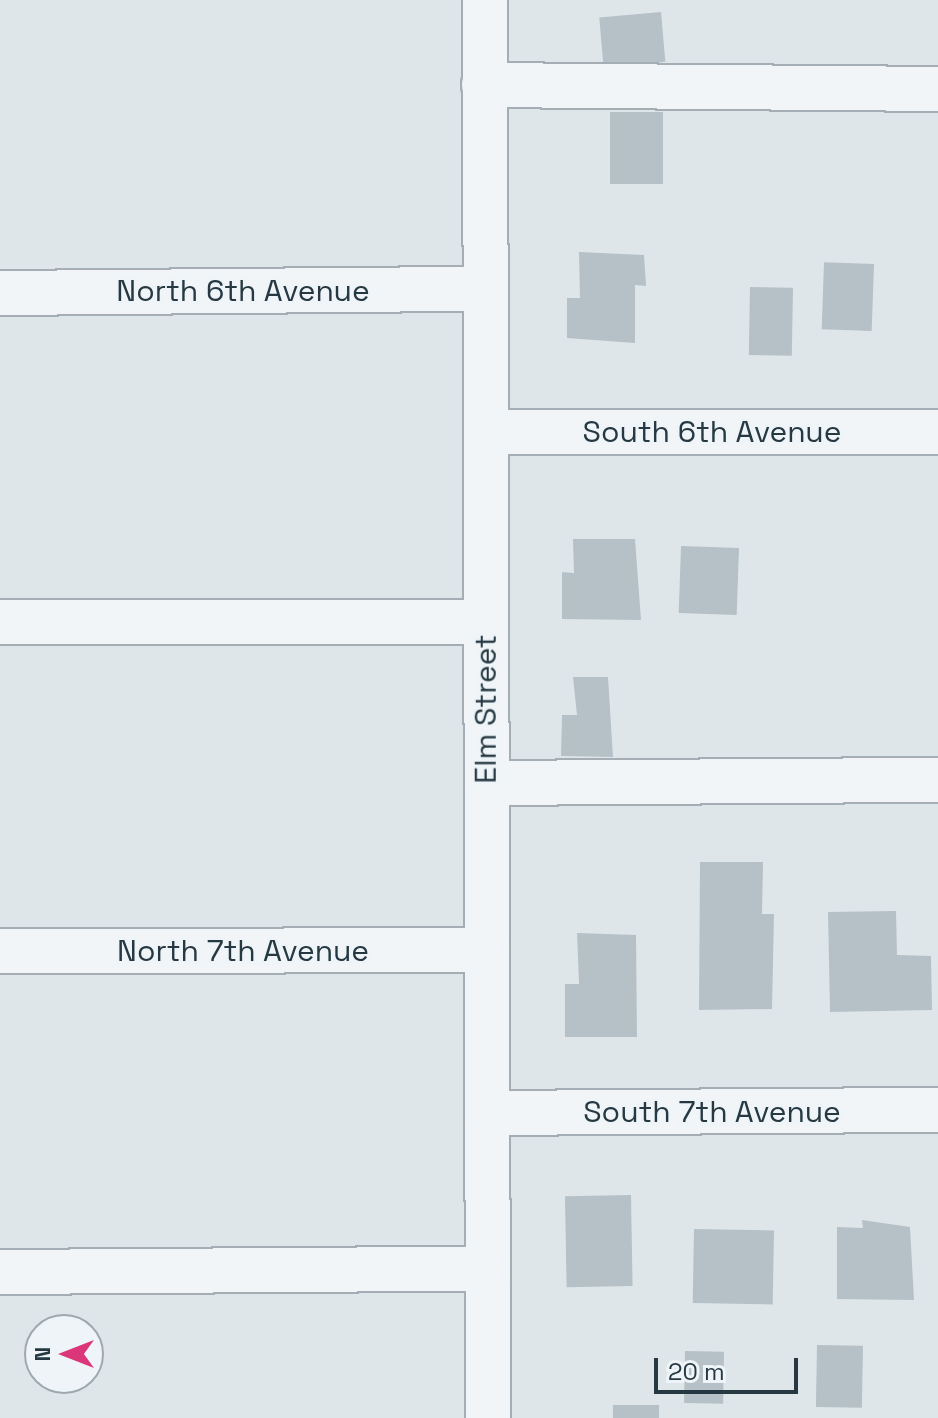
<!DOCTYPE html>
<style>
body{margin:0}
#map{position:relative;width:938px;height:1418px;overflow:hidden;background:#dfe6ea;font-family:"Space Grotesk",sans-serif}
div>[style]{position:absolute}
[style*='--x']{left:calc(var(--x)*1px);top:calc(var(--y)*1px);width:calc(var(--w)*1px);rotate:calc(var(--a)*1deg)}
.building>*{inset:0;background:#b5c1c7;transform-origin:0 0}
.roads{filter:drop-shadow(2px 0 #a4aeb4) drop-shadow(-2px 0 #a4aeb4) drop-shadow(0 2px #a4aeb4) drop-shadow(0 -2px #a4aeb4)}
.minor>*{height:44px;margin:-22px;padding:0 22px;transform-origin:22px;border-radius:22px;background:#f2f5f7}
span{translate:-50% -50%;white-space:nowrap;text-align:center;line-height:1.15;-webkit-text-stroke:6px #eef4f7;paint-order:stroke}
.street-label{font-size:30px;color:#263842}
.north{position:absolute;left:24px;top:1314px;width:80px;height:80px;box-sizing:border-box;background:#eef4f7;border:2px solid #9ea9af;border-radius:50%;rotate:270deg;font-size:22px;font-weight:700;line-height:32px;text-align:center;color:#263842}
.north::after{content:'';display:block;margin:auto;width:28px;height:36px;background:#dc367b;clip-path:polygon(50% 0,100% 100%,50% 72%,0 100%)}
.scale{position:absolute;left:654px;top:1358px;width:144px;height:36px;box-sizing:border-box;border:4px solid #263842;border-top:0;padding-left:10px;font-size:24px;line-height:28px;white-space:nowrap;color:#263842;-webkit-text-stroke:6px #eef4f7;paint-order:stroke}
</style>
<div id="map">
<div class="building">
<div style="left:661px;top:12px;width:50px;height:62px;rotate:85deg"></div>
<div style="left:610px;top:112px;width:53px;height:72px"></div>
<div style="clip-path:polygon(579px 252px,644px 255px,646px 286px,635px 285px,635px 343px,567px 338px,567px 298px,580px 298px)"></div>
<div style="left:874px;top:264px;width:67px;height:50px;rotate:92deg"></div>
<div style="left:750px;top:287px;width:43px;height:68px;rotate:1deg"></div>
<div style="clip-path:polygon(573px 539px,635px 539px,641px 620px,562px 619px,562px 572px,574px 573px)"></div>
<div style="left:739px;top:548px;width:67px;height:58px;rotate:92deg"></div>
<div style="clip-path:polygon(573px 677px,608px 677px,613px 757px,561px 756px,562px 715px,577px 715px)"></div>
<div style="clip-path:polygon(700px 862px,763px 862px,762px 914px,774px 914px,772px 1009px,699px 1010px)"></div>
<div style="clip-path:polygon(896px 911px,897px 955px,931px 956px,932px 1010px,830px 1012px,828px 912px)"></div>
<div style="clip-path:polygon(577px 933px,636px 935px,637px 1037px,565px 1037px,565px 984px,579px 984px)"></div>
<div style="left:631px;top:1195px;width:91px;height:66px;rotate:89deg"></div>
<div style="clip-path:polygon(862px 1220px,910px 1227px,914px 1300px,837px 1299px,837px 1227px,863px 1228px)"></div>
<div style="left:694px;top:1229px;width:80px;height:74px;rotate:1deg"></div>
<div style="left:817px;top:1345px;width:46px;height:62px;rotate:1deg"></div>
<div style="left:685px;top:1351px;width:39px;height:52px;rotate:1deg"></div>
<div style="left:613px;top:1405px;width:46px;height:13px"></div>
</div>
<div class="roads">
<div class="minor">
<div style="--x:485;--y:0;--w:1418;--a:89.88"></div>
<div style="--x:484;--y:85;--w:454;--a:0.5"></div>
<div style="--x:0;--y:293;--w:485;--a:-0.5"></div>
<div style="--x:486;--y:432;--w:452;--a:0"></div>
<div style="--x:0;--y:622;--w:486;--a:0"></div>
<div style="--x:487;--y:783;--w:451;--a:-0.4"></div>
<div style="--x:0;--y:951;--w:487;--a:-0.1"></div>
<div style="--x:487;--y:1113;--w:451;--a:-0.4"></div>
<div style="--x:0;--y:1272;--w:488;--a:-0.4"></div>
</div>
</div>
<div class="street-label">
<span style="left:243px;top:291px">North 6th Avenue</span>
<span style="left:712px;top:432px">South 6th Avenue</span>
<span style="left:486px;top:709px;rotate:-90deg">Elm Street</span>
<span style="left:243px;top:951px">North 7th Avenue</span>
<span style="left:712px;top:1112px">South 7th Avenue</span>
</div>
<div class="north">N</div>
<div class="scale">20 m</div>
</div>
